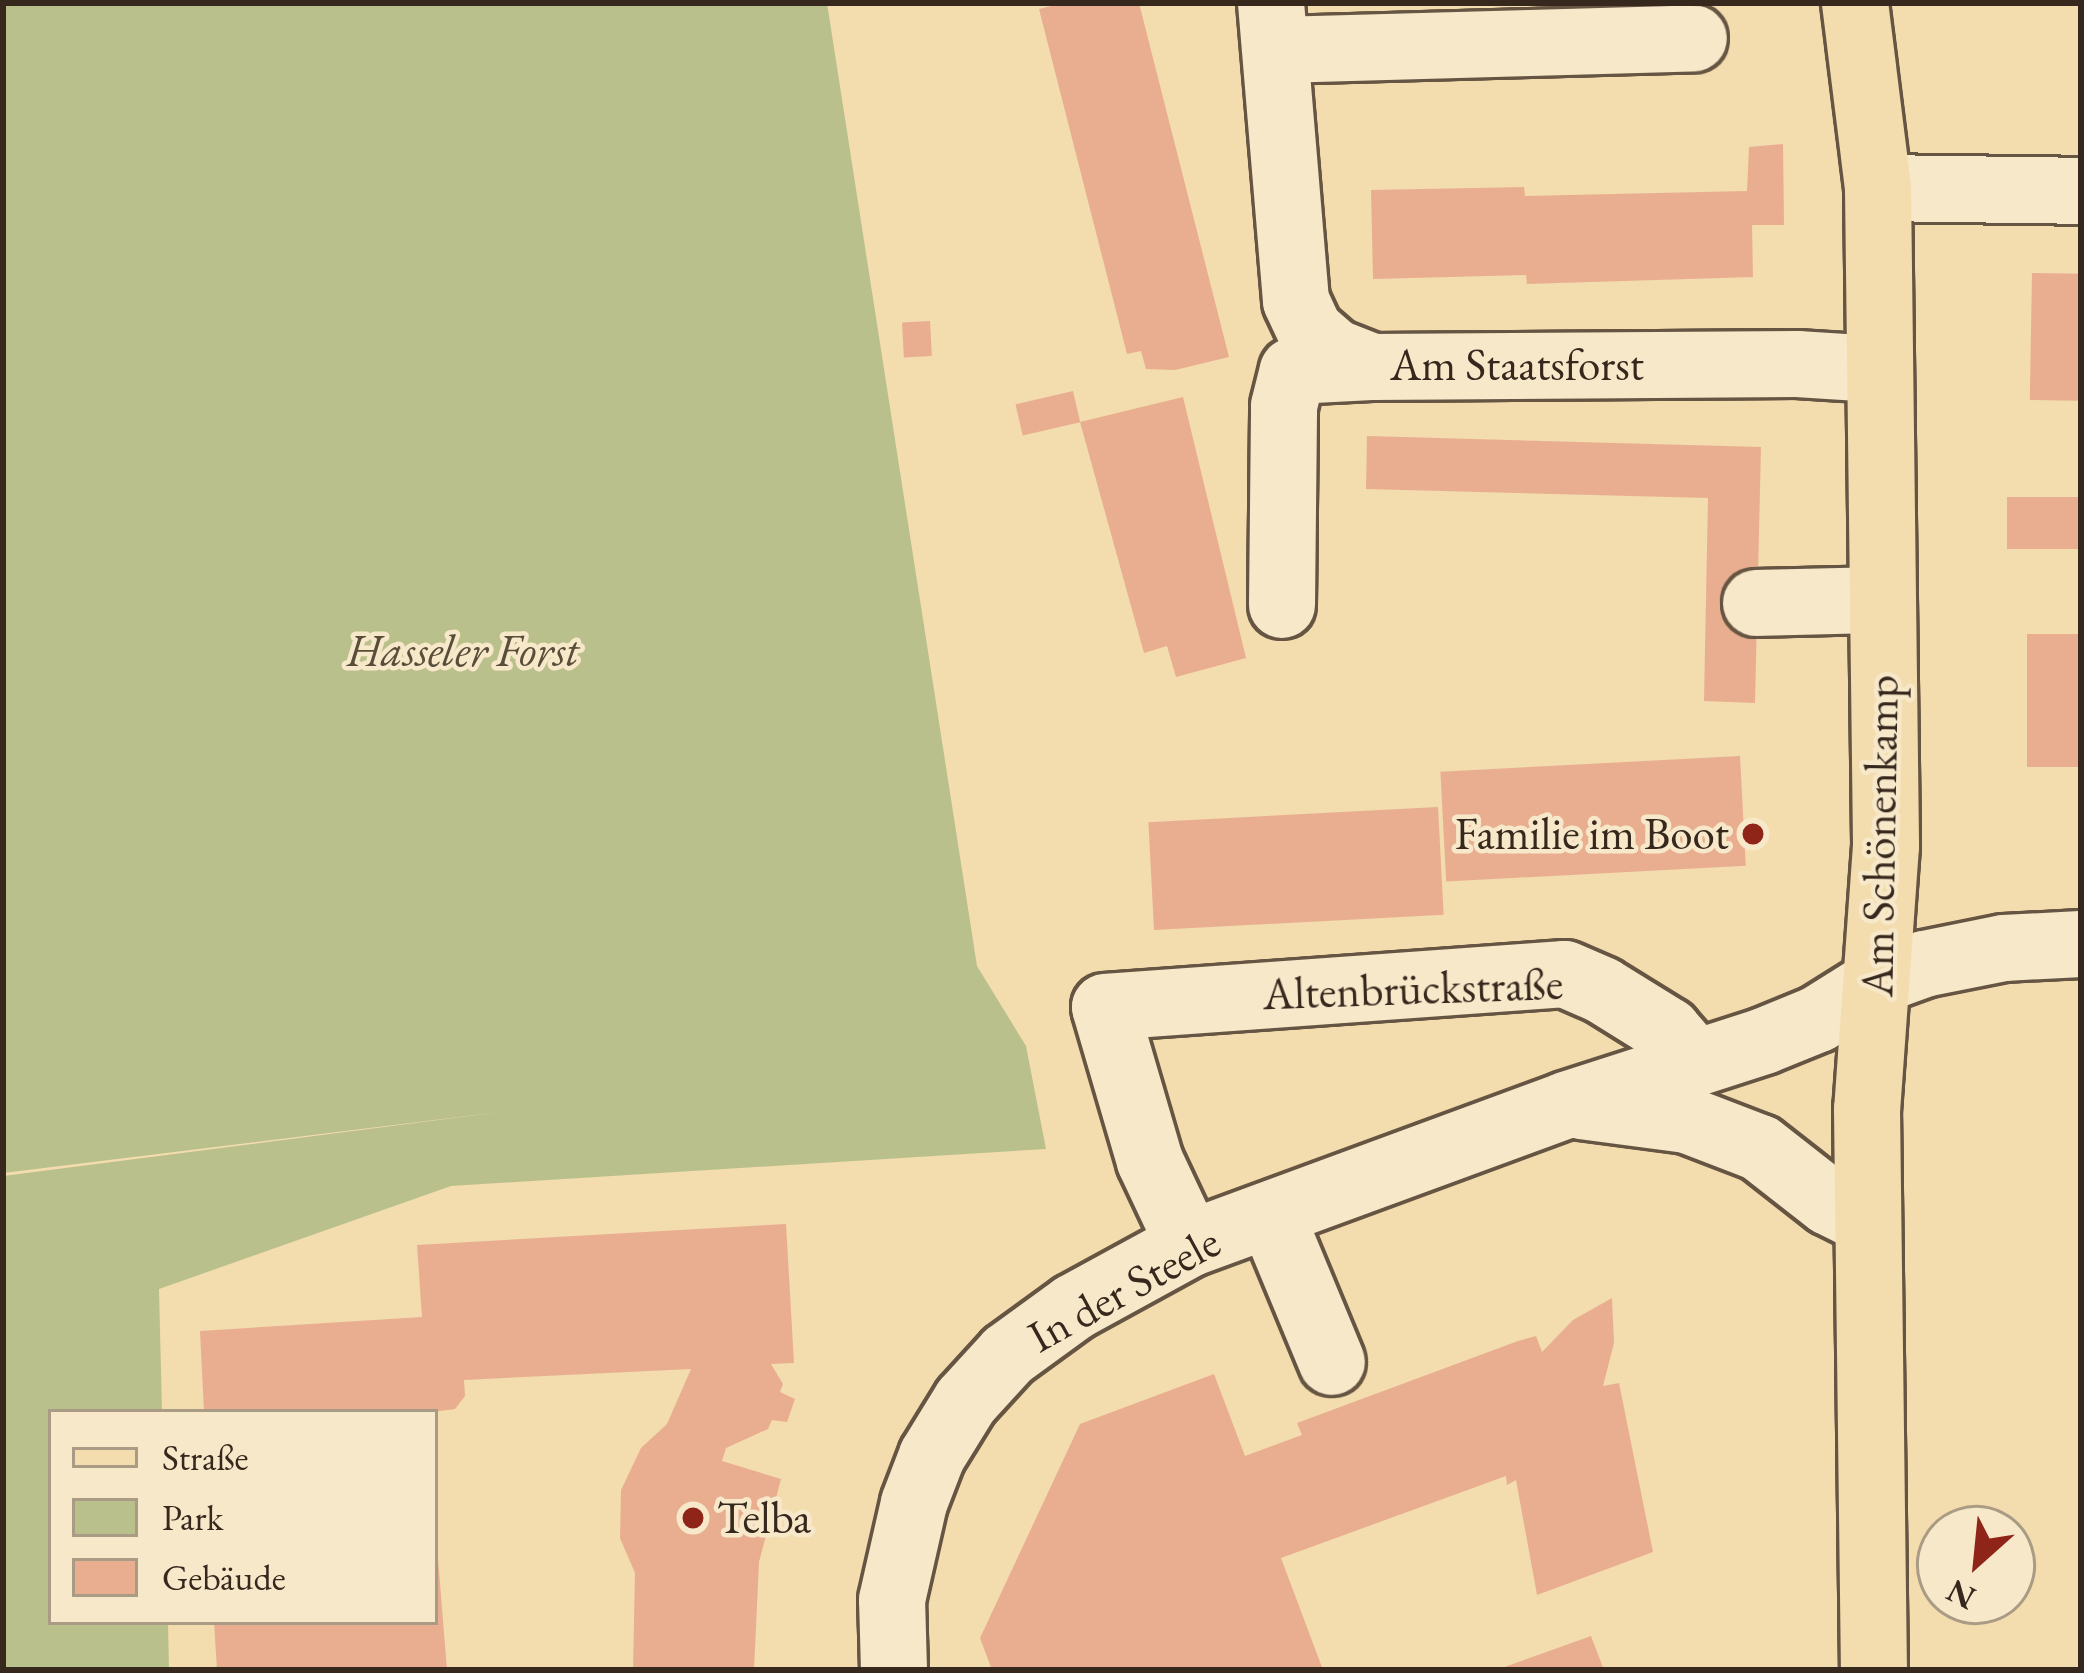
<!DOCTYPE html>
<meta charset="utf-8">
<style>
body{margin:0}
#map{position:relative;width:2084px;height:1673px;overflow:hidden;background:#f3dcae;font-family:"EB Garamond",serif}
div>[style]{position:absolute}
[style*='--x']{left:calc(var(--x)*1px);top:calc(var(--y)*1px);width:calc(var(--w)*1px);rotate:calc(var(--a)*1deg)}
.green>*{inset:0;background:#bac08b}
.building>*{inset:0;background:#e9ae90;transform-origin:0 0}
.roads{filter:drop-shadow(3px 0 #665542) drop-shadow(-3px 0 #665542) drop-shadow(0 3px #665542) drop-shadow(0 -3px #665542)}
.minor>*{height:66px;margin:-33px;padding:0 33px;transform-origin:33px;border-radius:33px;background:#f7e8ca}
.major>*{height:66px;margin:-33px;padding:0 33px;transform-origin:33px;border-radius:33px;background:#f3dcae}
.dots>*{width:33px;height:33px;translate:-50% -50%;box-sizing:border-box;border:6px solid #f7e8ca;border-radius:50%}
span{translate:-50% -50%;white-space:nowrap;text-align:center;line-height:1.15;-webkit-text-stroke:9px #f7e8ca;paint-order:stroke}
.street-label{font-size:45px;color:#37281e}
.park-label{font-size:45px;color:#584e39;font-style:italic}
.poi-label{font-size:45px;color:#37281e}
.right{translate:-100% -50%;text-align:right}
.left{translate:0 -50%;text-align:left}
.frame{position:absolute;inset:0;border:6px solid #37281e;pointer-events:none}
.legend{position:absolute;left:48px;top:1409px;width:390px;height:216px;box-sizing:border-box;background:#f7e8ca;border:3px solid #aa9b85;margin:0;padding:15px 21px;list-style:none;font-size:36px;color:#37281e}
.legend li{display:flex;align-items:center;gap:24px;height:60px}
.legend b{width:60px;border:3px solid #aa9b85}
.north{position:absolute;left:1916px;top:1505px;width:120px;height:120px;box-sizing:border-box;background:#f7e8ca;border:3px solid #aa9b85;border-radius:50%;rotate:207deg;font-size:33px;font-weight:700;line-height:48px;text-align:center;color:#37281e}
.north::after{content:'';display:block;margin:auto;width:42px;height:54px;background:#8f2418;clip-path:polygon(50% 0,100% 100%,50% 72%,0 100%)}
</style>
<div id="map">
<div class="green">
<div style="clip-path:polygon(3px 3px,827px 3px,977px 966px,1026px 1046px,1046px 1149px,451px 1186px,159px 1289px,162px 1412px,51px 1412px,51px 1622px,168px 1622px,169px 1670px,3px 1670px,3px 1176px,524px 1109px,3px 1173px)"></div>
</div>
<div class="building">
<div style="clip-path:polygon(1063px 3px,1139px 3px,1229px 357px,1175px 370px,1146px 369px,1141px 351px,1127px 354px,1039px 9px)"></div>
<div style="clip-path:polygon(1783px 144px,1784px 225px,1752px 225px,1753px 277px,1527px 284px,1526px 275px,1373px 279px,1371px 190px,1524px 187px,1525px 196px,1747px 191px,1749px 147px)"></div>
<div style="left:2032px;top:273px;width:49px;height:127px;rotate:1deg"></div>
<div style="left:930px;top:321px;width:35px;height:28px;rotate:87deg"></div>
<div style="left:1073px;top:391px;width:32px;height:59px;rotate:77deg"></div>
<div style="clip-path:polygon(1183px 397px,1246px 658px,1176px 677px,1167px 646px,1144px 653px,1080px 422px)"></div>
<div style="clip-path:polygon(1367px 436px,1761px 447px,1755px 703px,1704px 701px,1708px 498px,1366px 489px)"></div>
<div style="left:2007px;top:497px;width:74px;height:52px"></div>
<div style="left:2027px;top:634px;width:54px;height:133px"></div>
<div style="left:1740px;top:756px;width:110px;height:300px;rotate:87deg"></div>
<div style="left:1438px;top:807px;width:108px;height:290px;rotate:87deg"></div>
<div style="clip-path:polygon(786px 1224px,794px 1363px,771px 1364px,783px 1384px,780px 1392px,795px 1399px,787px 1422px,772px 1420px,768px 1429px,726px 1448px,722px 1461px,781px 1479px,759px 1562px,754px 1670px,633px 1670px,635px 1573px,620px 1538px,621px 1490px,641px 1448px,667px 1424px,691px 1369px,464px 1380px,465px 1396px,455px 1409px,432px 1412px,204px 1412px,200px 1331px,422px 1317px,417px 1245px)"></div>
<div style="clip-path:polygon(1612px 1298px,1614px 1343px,1603px 1386px,1619px 1383px,1653px 1552px,1537px 1595px,1516px 1480px,1507px 1485px,1506px 1476px,1281px 1558px,1323px 1670px,992px 1670px,980px 1638px,1080px 1424px,1214px 1374px,1245px 1456px,1302px 1435px,1297px 1423px,1518px 1341px,1536px 1336px,1542px 1352px,1573px 1320px)"></div>
<div style="clip-path:polygon(435px 1521px,447px 1670px,217px 1670px,214px 1622px,435px 1622px)"></div>
<div style="clip-path:polygon(1591px 1636px,1604px 1670px,1499px 1670px,1499px 1669px)"></div>
</div>
<div class="roads">
<div class="minor">
<div style="--x:1271;--y:3;--w:299;--a:85.2"></div>
<div style="--x:1296;--y:301;--w:33;--a:65"></div>
<div style="--x:1310;--y:331;--w:32;--a:41"></div>
<div style="--x:1334;--y:352;--w:41;--a:21.5"></div>
<div style="--x:1372;--y:367;--w:425;--a:-0.4"></div>
<div style="--x:1797;--y:364;--w:80;--a:3.6"></div>
<div style="--x:1276;--y:50;--w:418;--a:-1.6"></div>
<div style="--x:1878;--y:188;--w:203;--a:0.8"></div>
<div style="--x:1756;--y:603;--w:126;--a:-1.4"></div>
<div style="--x:1282;--y:605;--w:199;--a:-89.4"></div>
<div style="--x:1284;--y:406;--w:36;--a:-76"></div>
<div style="--x:1293;--y:371;--w:79;--a:-2.9"></div>
<div style="--x:1581;--y:1106;--w:107;--a:7.5"></div>
<div style="--x:1687;--y:1120;--w:78;--a:21"></div>
<div style="--x:1760;--y:1148;--w:88;--a:38"></div>
<div style="--x:1829;--y:1202;--w:42;--a:26.6"></div>
<div style="--x:1271;--y:1215;--w:159;--a:67.5"></div>
<div style="--x:1189;--y:1244;--w:92;--a:-115.2"></div>
<div style="--x:1150;--y:1161;--w:160;--a:-106.3"></div>
<div style="--x:1105;--y:1007;--w:461;--a:-4.1"></div>
<div style="--x:1565;--y:974;--w:40;--a:23.4"></div>
<div style="--x:1602;--y:990;--w:78;--a:31.8"></div>
<div style="--x:1668;--y:1031;--w:40;--a:49"></div>
<div style="--x:894;--y:1670;--w:70;--a:-91.6"></div>
<div style="--x:892;--y:1600;--w:99;--a:-77.2"></div>
<div style="--x:914;--y:1503;--w:50;--a:-69"></div>
<div style="--x:932;--y:1456;--w:65;--a:-58.3"></div>
<div style="--x:966;--y:1401;--w:62;--a:-47.6"></div>
<div style="--x:1008;--y:1355;--w:82;--a:-36"></div>
<div style="--x:1074;--y:1307;--w:131;--a:-28.7"></div>
<div style="--x:1189;--y:1244;--w:402;--a:-20.2"></div>
<div style="--x:1566;--y:1105;--w:208;--a:-17.9"></div>
<div style="--x:1764;--y:1041;--w:58;--a:-22.2"></div>
<div style="--x:1818;--y:1019;--w:73;--a:-32.2"></div>
<div style="--x:1880;--y:980;--w:47;--a:-20"></div>
<div style="--x:1924;--y:964;--w:82;--a:-11.3"></div>
<div style="--x:2004;--y:948;--w:77;--a:-3"></div>
</div>
<div class="major">
<div style="--x:1855;--y:3;--w:186;--a:82.9"></div>
<div style="--x:1878;--y:188;--w:658;--a:89.3"></div>
<div style="--x:1886;--y:846;--w:264;--a:94.1"></div>
<div style="--x:1867;--y:1109;--w:561;--a:89.29"></div>
</div>
</div>
<div class="dots">
<div style="left:1753px;top:834px;background:#8f2418"></div>
<div style="left:693px;top:1518px;background:#8f2418"></div>
</div>
<div class="street-label">
<span style="left:1517px;top:365px">Am Staatsforst</span>
<span style="left:1880px;top:836px;rotate:-89deg">Am Schönenkamp</span>
<span style="left:1413px;top:989px;rotate:-2deg">Altenbrückstraße</span>
<span style="left:1124px;top:1289px;rotate:-29deg">In der Steele</span>
</div>
<div class="park-label">
<span style="left:463px;top:651px">Hasseler Forst</span>
</div>
<div class="poi-label">
<span class="right" style="left:1729px;top:834px">Familie im Boot</span>
<span class="left" style="left:717px;top:1518px">Telba</span>
</div>
<div class="frame"></div>
<ul class="legend">
<li><b style="height:15px;background:#f3dcae"></b>Straße</li>
<li><b style="height:33px;background:#bac08b"></b>Park</li>
<li><b style="height:33px;background:#e9ae90"></b>Gebäude</li>
</ul>
<div class="north">N</div>
</div>
